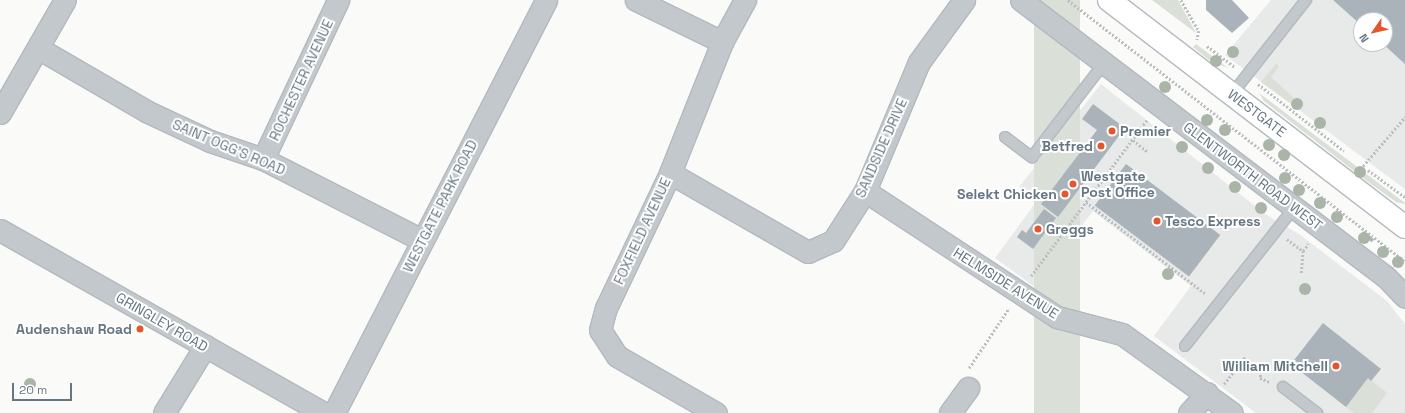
<!DOCTYPE html>
<style>
body{margin:0}
#map{position:relative;width:1405px;height:413px;overflow:hidden;background:#fafaf8;font-family:"Space Grotesk",sans-serif}
div>[style]{position:absolute}
[style*='--x']{left:calc(var(--x)*1px);top:calc(var(--y)*1px);width:calc(var(--w)*1px);rotate:calc(var(--a)*1deg)}
.built>*{inset:0;background:#e8e9e9}
.green>*{inset:0;background:#dadfd7;transform-origin:0 0}
.building>*{inset:0;background:#aab3b9;transform-origin:0 0}
.path>*{height:2.5px;margin-top:-1.25px;transform-origin:0;background:repeating-linear-gradient(90deg,#bbbfc2 0 2px,transparent 0 4px)}
.roads{filter:drop-shadow(1px 0 #b3babf) drop-shadow(-1px 0 #b3babf) drop-shadow(0 1px #b3babf) drop-shadow(0 -1px #b3babf)}
.lane>*{height:10px;margin:-5px;padding:0 5px;transform-origin:5px;border-radius:5px;background:#c3c8cc}
.street>*{height:21px;margin:-10.5px;padding:0 10.5px;transform-origin:10.5px;border-radius:10.5px;background:#c3c8cc}
.secondary>*{height:22px;margin:-11px;padding:0 11px;transform-origin:11px;border-radius:11px;background:#fff}
.trees>*{width:12px;height:12px;margin:-6px;border-radius:50%;background:#aab4a7}
.dots>*{width:11px;height:11px;translate:-50% -50%;box-sizing:border-box;border:2px solid #fff;border-radius:50%}
span{translate:-50% -50%;white-space:nowrap;text-align:center;line-height:1.15;-webkit-text-stroke:4px #fff;paint-order:stroke}
.street-label{font-size:14px;color:#657683}
.poi-label{font-size:14px;color:#657683;font-weight:700}
.left{translate:0 -50%;text-align:left}
.right{translate:-100% -50%;text-align:right}
.north{position:absolute;left:1353px;top:12px;width:40px;height:40px;box-sizing:border-box;background:#fff;border:1px solid #c1c8cd;border-radius:50%;rotate:236deg;font-size:11px;font-weight:700;line-height:16px;text-align:center;color:#657683}
.north::after{content:'';display:block;margin:auto;width:14px;height:18px;background:#e4572e;clip-path:polygon(50% 0,100% 100%,50% 72%,0 100%)}
.scale{position:absolute;left:12px;top:383px;width:60px;height:18px;box-sizing:border-box;border:2px solid #657683;border-top:0;padding-left:5px;font-size:12px;line-height:14px;white-space:nowrap;color:#657683;-webkit-text-stroke:3px #fff;paint-order:stroke}
</style>
<div id="map">
<div class="built">
<div style="clip-path:polygon(evenodd,1271px 0,1405px 0,1405px 189px,1225px 55px,1271px 0,1361px 20px,1385px 20px,1385px 44px,1361px 44px,1361px 20px)"></div>
<div style="clip-path:polygon(1101px 84px,1265px 214px,1299px 234px,1387px 301px,1405px 324px,1405px 413px,1256px 413px,1154px 336px,1191px 286px,1093px 211px,1035px 287px,995px 258px,1037px 201px,1019px 187px)"></div>
</div>
<div class="green">
<div style="left:1034px;top:0;width:46px;height:464px"></div>
<div style="clip-path:polygon(1152px 0,1178px 0,1196px 33px)"></div>
<div style="clip-path:polygon(1196px 44px,1228px 68px,1209px 60px,1193px 47px)"></div>
<div style="clip-path:polygon(1276px 64px,1279px 66px,1271px 77px,1294px 98px,1290px 103px,1261px 82px)"></div>
<div style="clip-path:polygon(1259px 93px,1405px 203px,1405px 204px,1396px 202px,1367px 181px,1264px 101px)"></div>
<div style="clip-path:polygon(1368px 378px,1387px 393px,1372px 413px,1354px 413px,1346px 407px)"></div>
</div>
<div class="building">
<div style="clip-path:polygon(1206px 0,1232px 0,1249px 18px,1232px 33px,1206px 10px)"></div>
<div style="clip-path:polygon(1333px 0,1405px 0,1405px 64px,1383px 44px,1385px 20px,1361px 20px,1361px 25px)"></div>
<div style="clip-path:polygon(1093px 104px,1125px 128px,1058px 217px,1041px 204px,1097px 130px,1082px 119px)"></div>
<div style="left:1126px;top:164px;width:118px;height:52px;rotate:37deg"></div>
<div style="clip-path:polygon(1044px 209px,1056px 218px,1033px 249px,1017px 237px,1022px 230px,1026px 233px)"></div>
<div style="left:1364px;top:231px;width:13px;height:4px;rotate:39deg"></div>
<div style="clip-path:polygon(1323px 323px,1381px 369px,1371px 381px,1368px 378px,1346px 407px,1291px 364px)"></div>
</div>
<div class="path">
<div style="--x:1068;--y:0;--w:426;--a:37.8"></div>
<div style="--x:1181;--y:0;--w:36;--a:60"></div>
<div style="--x:1199;--y:31;--w:9;--a:103"></div>
<div style="--x:1207;--y:46;--w:35;--a:37"></div>
<div style="--x:1258;--y:84;--w:109;--a:37.9"></div>
<div style="--x:1133;--y:140;--w:19;--a:39"></div>
<div style="--x:1363;--y:166;--w:65;--a:-49.4"></div>
<div style="--x:1368;--y:170;--w:46;--a:36.1"></div>
<div style="--x:1086;--y:202;--w:151;--a:37.5"></div>
<div style="--x:1287;--y:239;--w:20;--a:37"></div>
<div style="--x:1301;--y:273;--w:22;--a:-85"></div>
<div style="--x:1303;--y:251;--w:9;--a:-54"></div>
<div style="--x:1031;--y:276;--w:194;--a:-53.4"></div>
<div style="--x:969;--y:368;--w:72;--a:-56.3"></div>
<div style="--x:1262;--y:371;--w:7;--a:106"></div>
<div style="--x:1260;--y:378;--w:11;--a:22"></div>
<div style="--x:1224;--y:384;--w:34;--a:-52"></div>
</div>
<div class="roads">
<div class="lane">
<div style="--x:1232;--y:94;--w:120;--a:-51.8"></div>
<div style="--x:1005;--y:137;--w:34;--a:37"></div>
<div style="--x:1032;--y:157;--w:118;--a:-52.5"></div>
<div style="--x:1185;--y:346;--w:176;--a:-51.7"></div>
<div style="--x:1283;--y:387;--w:43;--a:37.4"></div>
</div>
<div class="street">
<div style="--x:636;--y:0;--w:96;--a:26"></div>
<div style="--x:1021;--y:0;--w:457;--a:37.2"></div>
<div style="--x:1385;--y:276;--w:29;--a:46"></div>
<div style="--x:38;--y:48;--w:127;--a:30.2"></div>
<div style="--x:148;--y:112;--w:68;--a:25.1"></div>
<div style="--x:210;--y:141;--w:56;--a:18.8"></div>
<div style="--x:263;--y:159;--w:178;--a:27"></div>
<div style="--x:0;--y:113;--w:130;--a:-60.1"></div>
<div style="--x:263;--y:159;--w:176;--a:-64.7"></div>
<div style="--x:670;--y:173;--w:159;--a:29.8"></div>
<div style="--x:808;--y:252;--w:27;--a:-24"></div>
<div style="--x:833;--y:241;--w:59;--a:-57.4"></div>
<div style="--x:865;--y:191;--w:140;--a:-67.3"></div>
<div style="--x:919;--y:62;--w:77;--a:-54"></div>
<div style="--x:865;--y:191;--w:230;--a:33.3"></div>
<div style="--x:1057;--y:317;--w:67;--a:14.7"></div>
<div style="--x:1122;--y:334;--w:135;--a:35.7"></div>
<div style="--x:0;--y:230;--w:372;--a:29.5"></div>
<div style="--x:164;--y:413;--w:79;--a:-58.5"></div>
<div style="--x:334;--y:413;--w:464;--a:-62.8"></div>
<div style="--x:716;--y:413;--w:114;--a:-150.1"></div>
<div style="--x:617;--y:356;--w:31;--a:-123"></div>
<div style="--x:600;--y:330;--w:23;--a:-75"></div>
<div style="--x:606;--y:308;--w:149;--a:-64.6"></div>
<div style="--x:670;--y:173;--w:141;--a:-68.3"></div>
<div style="--x:722;--y:42;--w:48;--a:-61.3"></div>
<div style="--x:950;--y:413;--w:31;--a:-54"></div>
<div style="--x:1189;--y:413;--w:27;--a:-48"></div>
</div>
<div class="secondary">
<div style="--x:1109;--y:0;--w:373;--a:37.5"></div>
</div>
</div>
<div class="trees">
<div style="left:1233px;top:52px"></div>
<div style="left:1216px;top:61px"></div>
<div style="left:1165px;top:87px"></div>
<div style="left:1297px;top:104px"></div>
<div style="left:1207px;top:120px"></div>
<div style="left:1320px;top:123px"></div>
<div style="left:1225px;top:130px"></div>
<div style="left:1269px;top:145px"></div>
<div style="left:1182px;top:147px"></div>
<div style="left:1284px;top:155px"></div>
<div style="left:1208px;top:168px"></div>
<div style="left:1360px;top:172px"></div>
<div style="left:1285px;top:178px"></div>
<div style="left:1235px;top:187px"></div>
<div style="left:1299px;top:190px"></div>
<div style="left:1320px;top:203px"></div>
<div style="left:1261px;top:208px"></div>
<div style="left:1337px;top:217px"></div>
<div style="left:1364px;top:238px"></div>
<div style="left:1383px;top:252px"></div>
<div style="left:1398px;top:262px"></div>
<div style="left:1168px;top:274px"></div>
<div style="left:1305px;top:289px"></div>
<div style="left:30px;top:384px"></div>
</div>
<div class="dots">
<div style="left:1112px;top:131px;background:#e4572e"></div>
<div style="left:1101px;top:146px;background:#e4572e"></div>
<div style="left:1073px;top:184px;background:#e4572e"></div>
<div style="left:1065px;top:194px;background:#e4572e"></div>
<div style="left:1157px;top:221px;background:#e4572e"></div>
<div style="left:1038px;top:229px;background:#e4572e"></div>
<div style="left:140px;top:329px;background:#e4572e"></div>
<div style="left:1336px;top:366px;background:#e4572e"></div>
</div>
<div class="street-label">
<span style="left:301px;top:80px;rotate:-65deg">ROCHESTER AVENUE</span>
<span style="left:1257px;top:113px;rotate:37deg">WESTGATE</span>
<span style="left:229px;top:147px;rotate:23deg">SAINT OGG'S ROAD</span>
<span style="left:881px;top:148px;rotate:-66deg">SANDSIDE DRIVE</span>
<span style="left:1253px;top:176px;rotate:37deg">GLENTWORTH ROAD WEST</span>
<span style="left:440px;top:206px;rotate:-63deg">WESTGATE PARK ROAD</span>
<span style="left:642px;top:231px;rotate:-65deg">FOXFIELD AVENUE</span>
<span style="left:1006px;top:283px;rotate:32deg">HELMSIDE AVENUE</span>
<span style="left:162px;top:322px;rotate:30deg">GRINGLEY ROAD</span>
</div>
<div class="poi-label">
<span class="left" style="left:1120px;top:131px">Premier</span>
<span class="right" style="left:1093px;top:146px">Betfred</span>
<span class="left" style="left:1081px;top:184px">Westgate<br>Post Office</span>
<span class="right" style="left:1057px;top:194px">Selekt Chicken</span>
<span class="left" style="left:1165px;top:221px">Tesco Express</span>
<span class="left" style="left:1046px;top:229px">Greggs</span>
<span class="right" style="left:132px;top:329px">Audenshaw Road</span>
<span class="right" style="left:1328px;top:366px">William Mitchell</span>
</div>
<div class="north">N</div>
<div class="scale">20 m</div>
</div>
